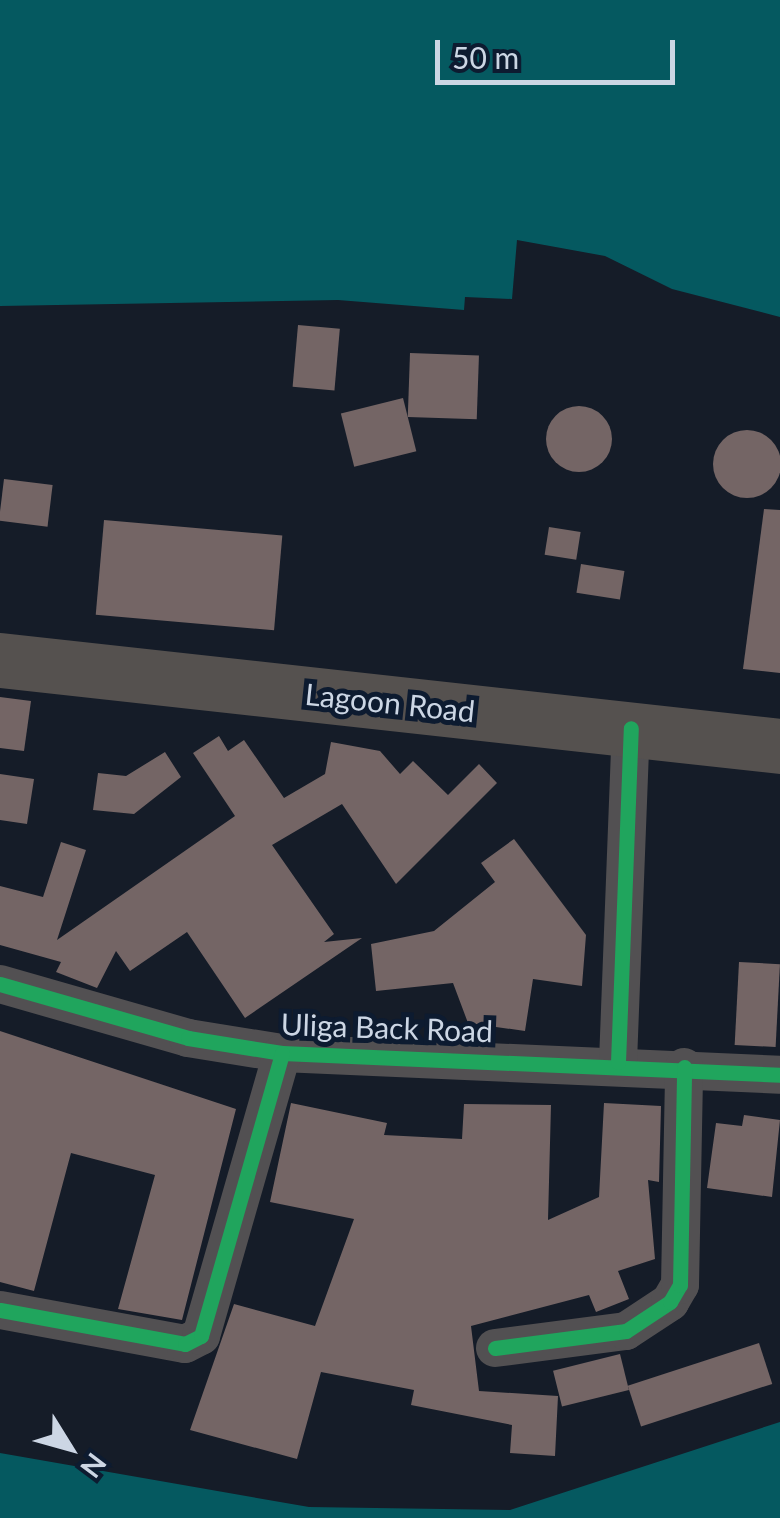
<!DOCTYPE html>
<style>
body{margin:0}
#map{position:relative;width:780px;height:1518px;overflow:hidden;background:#151c28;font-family:Lato,sans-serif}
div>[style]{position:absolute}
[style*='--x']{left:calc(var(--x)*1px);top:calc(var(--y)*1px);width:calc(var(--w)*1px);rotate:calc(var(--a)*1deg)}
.water>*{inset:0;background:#055960}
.building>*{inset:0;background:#746565;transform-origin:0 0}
.round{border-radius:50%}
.street>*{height:38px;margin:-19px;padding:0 19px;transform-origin:19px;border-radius:19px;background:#525052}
.primary>*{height:55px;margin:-27.5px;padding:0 27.5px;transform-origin:27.5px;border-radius:27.5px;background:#55514f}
.cycleway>*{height:15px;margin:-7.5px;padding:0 7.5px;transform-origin:7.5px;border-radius:7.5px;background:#20a55d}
span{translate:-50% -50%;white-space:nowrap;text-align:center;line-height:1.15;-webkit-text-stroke:10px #0d1b30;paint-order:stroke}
.street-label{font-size:30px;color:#ccd6e4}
.north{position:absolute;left:20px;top:1398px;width:100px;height:100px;-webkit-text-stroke:8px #0d1b30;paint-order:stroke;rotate:127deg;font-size:28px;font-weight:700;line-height:40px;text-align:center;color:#ccd6e4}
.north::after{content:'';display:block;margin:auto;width:35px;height:45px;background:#ccd6e4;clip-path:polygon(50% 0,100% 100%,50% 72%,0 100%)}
.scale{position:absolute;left:435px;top:40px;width:240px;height:45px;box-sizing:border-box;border:5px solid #ccd6e4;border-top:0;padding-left:12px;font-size:30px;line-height:35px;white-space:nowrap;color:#ccd6e4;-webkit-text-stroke:8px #0d1b30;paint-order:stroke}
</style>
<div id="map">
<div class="water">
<div style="clip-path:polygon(0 0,780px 0,780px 317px,672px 289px,605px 256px,517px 240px,512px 299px,465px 297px,464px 310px,338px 300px,0 306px)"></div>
<div style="clip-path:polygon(780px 1422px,780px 1518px,0 1518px,0 1453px,309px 1507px,510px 1510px)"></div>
</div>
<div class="building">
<div style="left:298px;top:325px;width:42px;height:62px;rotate:5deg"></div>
<div style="left:410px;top:353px;width:69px;height:64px;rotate:2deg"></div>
<div style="left:403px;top:398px;width:55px;height:64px;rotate:76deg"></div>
<div class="round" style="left:546px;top:406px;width:66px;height:66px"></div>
<div class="round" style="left:713px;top:430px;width:68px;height:68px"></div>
<div style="left:4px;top:479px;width:49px;height:42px;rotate:7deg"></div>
<div style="clip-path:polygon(764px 509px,780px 510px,780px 673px,743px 669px)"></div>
<div style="left:104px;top:520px;width:179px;height:95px;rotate:5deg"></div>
<div style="left:549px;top:527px;width:32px;height:28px;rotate:9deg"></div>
<div style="left:581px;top:564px;width:44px;height:29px;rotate:9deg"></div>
<div style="clip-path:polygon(0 697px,31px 701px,24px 751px,0 748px)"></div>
<div style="clip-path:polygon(219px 736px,228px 751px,244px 740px,284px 798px,325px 774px,331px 742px,380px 751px,400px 774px,413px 761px,448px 795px,479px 764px,497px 783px,396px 884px,342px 804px,272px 845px,334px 934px,324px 942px,362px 938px,245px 1018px,187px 932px,130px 971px,116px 951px,97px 988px,56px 972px,61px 962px,0 945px,0 886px,43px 897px,61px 842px,86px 850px,57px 940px,235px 816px,193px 753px)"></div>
<div style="clip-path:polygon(165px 752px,181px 777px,134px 814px,93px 810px,98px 773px,126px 776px)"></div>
<div style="clip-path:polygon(0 774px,34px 779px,27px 824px,0 820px)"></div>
<div style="clip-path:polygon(514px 839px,586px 935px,582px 986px,533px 979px,525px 1031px,468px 1023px,453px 983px,376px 991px,371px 944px,434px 931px,495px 882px,481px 863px)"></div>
<div style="left:739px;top:962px;width:41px;height:83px;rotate:3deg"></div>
<div style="clip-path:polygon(0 1031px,236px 1109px,182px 1320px,118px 1309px,155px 1175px,71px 1153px,34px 1291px,0 1282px)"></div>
<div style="clip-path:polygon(291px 1103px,387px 1123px,384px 1135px,462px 1139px,464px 1104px,551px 1105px,548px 1220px,599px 1197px,604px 1103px,661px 1106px,659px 1182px,648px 1180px,655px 1259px,618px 1271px,629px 1299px,596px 1312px,589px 1295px,471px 1326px,479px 1391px,558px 1396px,555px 1456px,510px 1453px,512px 1425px,411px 1405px,414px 1390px,321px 1372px,297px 1459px,190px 1430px,234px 1304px,315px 1326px,354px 1219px,270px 1202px)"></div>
<div style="clip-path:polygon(744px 1115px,780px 1120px,772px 1197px,707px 1188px,716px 1123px,742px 1126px)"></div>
<div style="left:759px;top:1343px;width:43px;height:138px;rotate:72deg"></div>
<div style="left:620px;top:1354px;width:37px;height:69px;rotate:76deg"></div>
</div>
<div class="street">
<div style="--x:0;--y:984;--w:196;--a:16"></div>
<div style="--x:188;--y:1038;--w:95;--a:9.1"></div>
<div style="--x:282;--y:1053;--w:498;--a:2.5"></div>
<div style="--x:618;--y:1062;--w:334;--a:-87.8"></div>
<div style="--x:0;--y:1310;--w:188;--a:10.4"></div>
<div style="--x:185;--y:1344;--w:18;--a:-27"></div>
<div style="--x:201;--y:1336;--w:294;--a:-74"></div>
<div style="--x:495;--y:1348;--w:132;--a:-7.4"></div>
<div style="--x:626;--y:1331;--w:53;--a:-33.4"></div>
<div style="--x:670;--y:1302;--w:20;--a:-60"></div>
<div style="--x:680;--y:1285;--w:218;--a:-88.9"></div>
</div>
<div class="primary">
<div style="--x:0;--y:660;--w:785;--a:6.29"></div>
</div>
<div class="cycleway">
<div style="--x:0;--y:984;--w:196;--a:16"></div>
<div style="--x:188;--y:1038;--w:95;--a:9.1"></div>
<div style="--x:282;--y:1053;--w:498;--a:2.5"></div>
<div style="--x:618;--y:1062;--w:334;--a:-87.8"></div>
<div style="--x:0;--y:1310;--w:188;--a:10.4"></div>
<div style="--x:185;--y:1344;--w:18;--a:-27"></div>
<div style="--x:201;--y:1336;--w:294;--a:-74"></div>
<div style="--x:495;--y:1348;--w:132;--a:-7.4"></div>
<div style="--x:626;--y:1331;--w:53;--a:-33.4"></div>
<div style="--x:670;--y:1302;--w:20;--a:-60"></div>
<div style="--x:680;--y:1285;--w:218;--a:-88.9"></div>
</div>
<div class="street-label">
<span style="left:390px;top:702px;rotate:6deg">Lagoon Road</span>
<span style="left:387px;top:1027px;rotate:2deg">Uliga Back Road</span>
</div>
<div class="north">N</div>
<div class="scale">50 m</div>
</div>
